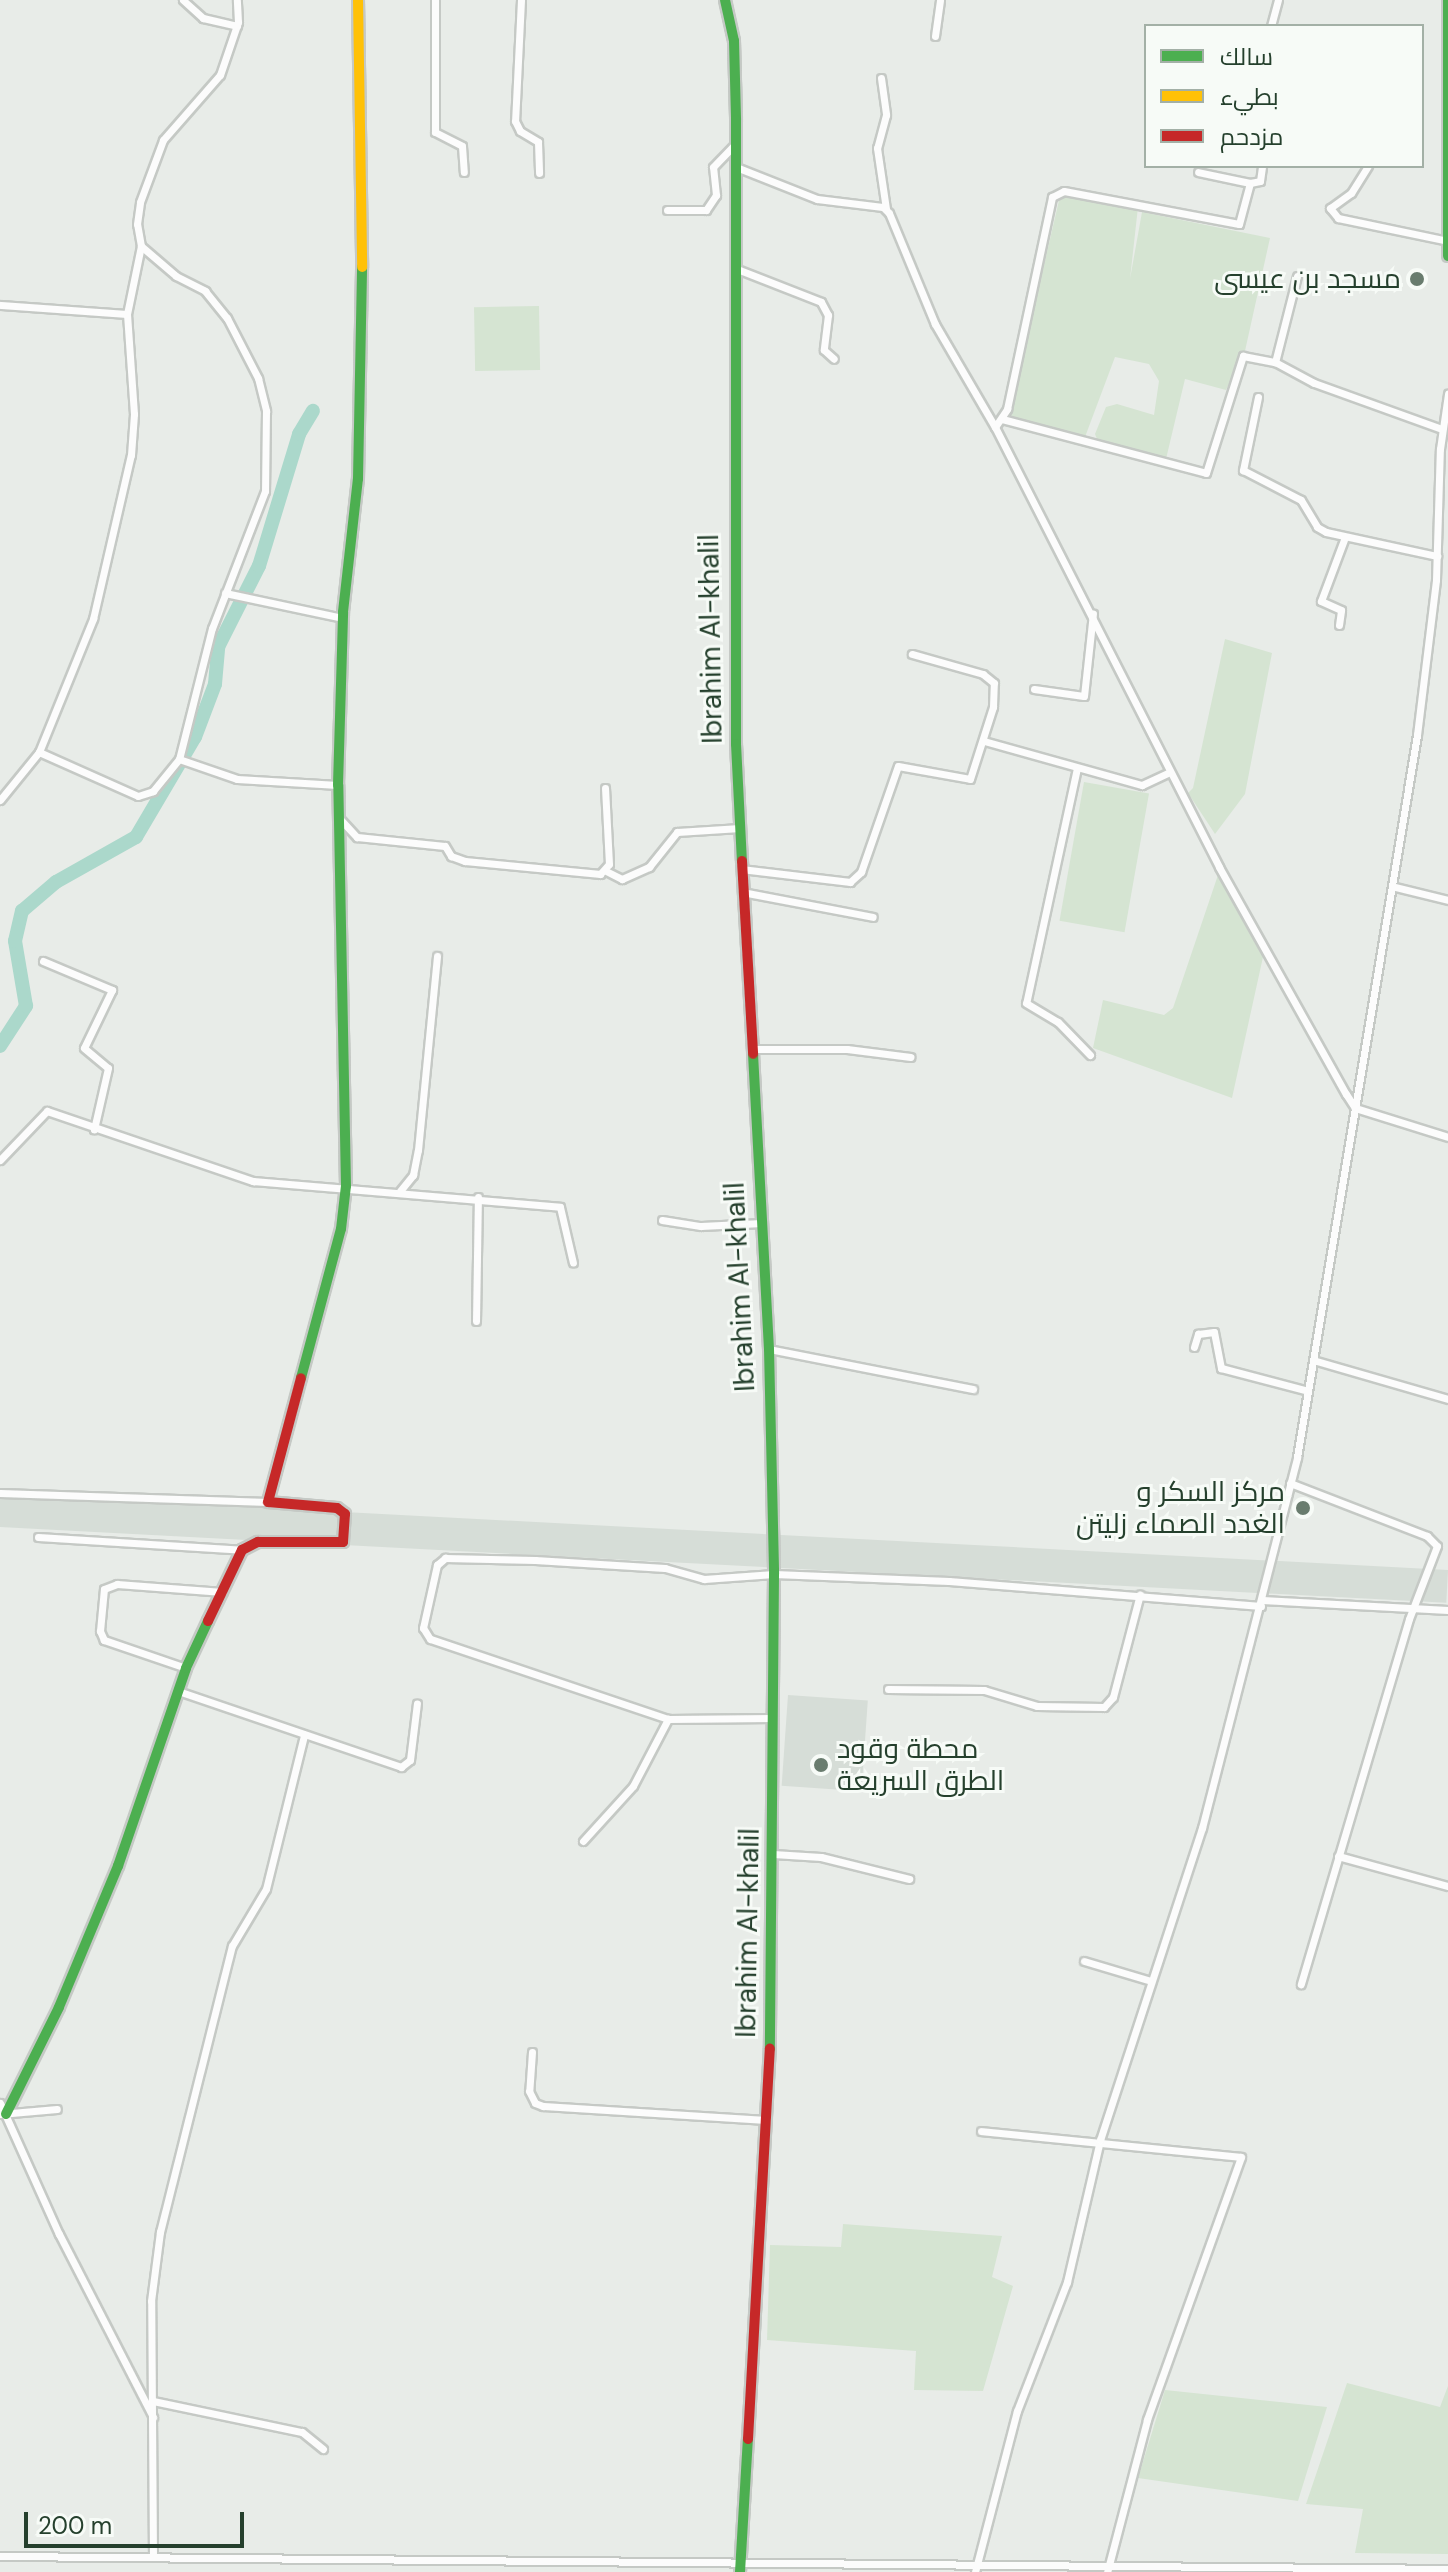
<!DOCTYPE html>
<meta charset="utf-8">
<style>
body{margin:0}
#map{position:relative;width:1448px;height:2572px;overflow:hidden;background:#e8ece8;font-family:"DM Sans",Cairo,sans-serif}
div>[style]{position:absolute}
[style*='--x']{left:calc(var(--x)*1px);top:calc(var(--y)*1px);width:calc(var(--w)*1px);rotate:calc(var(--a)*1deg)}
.built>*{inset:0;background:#d6ddd7;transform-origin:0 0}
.green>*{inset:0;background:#d5e4d2;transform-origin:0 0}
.river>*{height:14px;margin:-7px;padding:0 7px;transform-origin:7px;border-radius:7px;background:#abd8cb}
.roads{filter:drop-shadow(2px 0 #c5c9c5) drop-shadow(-2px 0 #c5c9c5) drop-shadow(0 2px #c5c9c5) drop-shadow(0 -2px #c5c9c5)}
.street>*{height:7px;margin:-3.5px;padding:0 3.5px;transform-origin:3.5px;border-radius:3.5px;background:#fcfcfc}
.fast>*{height:10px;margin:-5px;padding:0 5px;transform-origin:5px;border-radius:5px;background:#4caf50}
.slow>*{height:10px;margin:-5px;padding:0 5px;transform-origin:5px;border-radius:5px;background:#ffc107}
.jam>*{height:10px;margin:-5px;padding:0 5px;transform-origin:5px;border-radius:5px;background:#c62828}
.dots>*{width:22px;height:22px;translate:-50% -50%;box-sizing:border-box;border:4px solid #f7fbf7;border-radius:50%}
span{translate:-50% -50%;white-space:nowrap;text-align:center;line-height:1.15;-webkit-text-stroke:6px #f7fbf7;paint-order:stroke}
.poi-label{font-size:28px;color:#25402d}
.right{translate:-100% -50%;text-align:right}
.left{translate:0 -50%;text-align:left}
.street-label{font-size:28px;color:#25402d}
.legend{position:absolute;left:1144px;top:24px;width:280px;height:144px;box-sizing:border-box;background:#f7fbf7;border:2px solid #a3b0a6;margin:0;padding:10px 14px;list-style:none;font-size:24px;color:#25402d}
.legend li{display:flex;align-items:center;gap:16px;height:40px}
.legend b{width:40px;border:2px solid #a3b0a6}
.scale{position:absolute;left:24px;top:2512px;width:220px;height:36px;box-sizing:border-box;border:4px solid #25402d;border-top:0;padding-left:10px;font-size:24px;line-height:28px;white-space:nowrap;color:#25402d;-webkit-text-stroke:6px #f7fbf7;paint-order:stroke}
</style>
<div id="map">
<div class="built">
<div style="left:0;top:1494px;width:1450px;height:33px;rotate:3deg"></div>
<div style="left:788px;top:1695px;width:80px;height:91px;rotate:4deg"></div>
</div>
<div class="green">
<div style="clip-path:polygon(1060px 196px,1138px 207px,1130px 279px,1142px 212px,1270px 238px,1245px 351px,1226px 390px,1185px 379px,1166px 459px,1097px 439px,1095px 434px,1106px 407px,1117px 404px,1154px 415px,1159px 381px,1149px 364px,1115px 357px,1085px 437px,1009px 416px)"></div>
<div style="left:539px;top:306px;width:64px;height:65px;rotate:89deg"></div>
<div style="clip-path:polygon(1225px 639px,1272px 653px,1245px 794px,1215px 834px,1188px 793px,1193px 788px)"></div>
<div style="left:1084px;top:782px;width:66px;height:141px;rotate:10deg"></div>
<div style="clip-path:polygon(1218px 875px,1263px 957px,1232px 1098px,1093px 1048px,1103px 1000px,1164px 1015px,1173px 1008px)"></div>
<div style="clip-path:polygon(843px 2224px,1002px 2236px,992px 2277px,1013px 2286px,983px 2391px,914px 2390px,916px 2351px,767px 2340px,770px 2245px,841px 2247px)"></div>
<div style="clip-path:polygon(1347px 2383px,1440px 2407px,1448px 2386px,1448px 2554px,1355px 2553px,1363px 2509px,1306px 2504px)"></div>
<div style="clip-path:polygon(1165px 2390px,1327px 2407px,1298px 2501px,1138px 2478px)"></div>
</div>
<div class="river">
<div style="--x:0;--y:1046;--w:48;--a:-57"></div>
<div style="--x:26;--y:1006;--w:66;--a:-99.6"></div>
<div style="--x:15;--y:941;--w:31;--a:-77"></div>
<div style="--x:22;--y:911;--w:45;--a:-40.5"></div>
<div style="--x:56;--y:882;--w:92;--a:-29.4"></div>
<div style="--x:136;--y:837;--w:116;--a:-59.5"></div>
<div style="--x:195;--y:737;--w:57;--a:-69.3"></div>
<div style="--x:215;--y:684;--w:37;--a:-85"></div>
<div style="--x:218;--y:647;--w:91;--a:-63.2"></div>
<div style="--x:259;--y:566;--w:138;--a:-73.1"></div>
<div style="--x:299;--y:434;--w:27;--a:-59"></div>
</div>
<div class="roads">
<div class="street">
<div style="--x:183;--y:0;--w:27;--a:42"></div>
<div style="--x:203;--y:18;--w:35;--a:13"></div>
<div style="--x:435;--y:0;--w:132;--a:90"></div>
<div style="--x:435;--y:132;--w:30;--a:27"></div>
<div style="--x:462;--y:146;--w:26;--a:86"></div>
<div style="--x:521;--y:0;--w:121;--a:92.8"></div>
<div style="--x:515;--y:121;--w:11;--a:63"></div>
<div style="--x:520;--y:131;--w:21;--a:31"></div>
<div style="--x:538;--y:142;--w:31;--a:88"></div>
<div style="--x:1271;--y:26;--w:27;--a:-75"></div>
<div style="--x:935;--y:36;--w:36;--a:-82"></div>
<div style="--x:881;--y:78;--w:37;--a:82"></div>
<div style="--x:886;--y:115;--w:34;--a:105"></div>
<div style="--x:877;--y:148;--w:62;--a:81.6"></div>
<div style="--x:1368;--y:166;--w:32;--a:122"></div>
<div style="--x:1351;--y:193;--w:26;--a:144"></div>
<div style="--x:1330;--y:208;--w:13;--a:51"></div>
<div style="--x:1338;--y:218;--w:112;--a:11.8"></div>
<div style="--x:736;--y:167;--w:87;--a:21.6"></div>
<div style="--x:817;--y:199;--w:66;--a:6.9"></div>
<div style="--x:883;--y:207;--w:8;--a:45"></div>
<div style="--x:889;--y:213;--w:120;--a:67.5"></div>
<div style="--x:935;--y:324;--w:119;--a:59.8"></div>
<div style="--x:995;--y:427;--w:494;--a:63"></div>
<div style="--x:1219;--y:867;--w:260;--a:60.8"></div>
<div style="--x:1346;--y:1094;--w:17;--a:57"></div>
<div style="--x:1355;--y:1108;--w:97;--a:17.3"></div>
<div style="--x:1250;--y:183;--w:10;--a:-11"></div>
<div style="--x:1260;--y:181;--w:15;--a:-82"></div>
<div style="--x:667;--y:210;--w:39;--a:0"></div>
<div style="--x:706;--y:210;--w:18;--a:-56"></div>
<div style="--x:716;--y:195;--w:28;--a:-96"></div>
<div style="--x:713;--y:167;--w:32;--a:-46"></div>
<div style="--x:141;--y:246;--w:46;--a:40.6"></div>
<div style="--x:176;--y:276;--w:33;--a:27"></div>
<div style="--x:205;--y:291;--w:35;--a:51"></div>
<div style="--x:227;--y:318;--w:68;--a:62.7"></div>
<div style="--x:258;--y:378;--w:34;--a:76"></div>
<div style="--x:266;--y:411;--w:80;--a:90.7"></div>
<div style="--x:265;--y:491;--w:147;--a:111.1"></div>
<div style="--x:212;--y:628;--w:135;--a:104.1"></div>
<div style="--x:179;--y:759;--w:61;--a:19"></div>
<div style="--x:237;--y:779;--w:101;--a:3.4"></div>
<div style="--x:737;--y:269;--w:90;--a:21.4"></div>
<div style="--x:821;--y:302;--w:15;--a:62"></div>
<div style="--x:828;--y:315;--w:35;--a:97"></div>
<div style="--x:824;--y:350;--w:13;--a:42"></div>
<div style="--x:1297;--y:276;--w:89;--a:104.3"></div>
<div style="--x:1275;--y:362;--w:44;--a:28.3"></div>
<div style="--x:1314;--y:383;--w:136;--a:19.8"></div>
<div style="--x:0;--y:305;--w:127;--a:4.1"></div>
<div style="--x:1258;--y:397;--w:75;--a:101.6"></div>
<div style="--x:1243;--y:470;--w:65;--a:27.3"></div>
<div style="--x:1301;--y:500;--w:31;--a:59"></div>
<div style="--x:1317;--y:527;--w:10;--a:29"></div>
<div style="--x:1326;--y:532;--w:114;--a:12.2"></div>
<div style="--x:1002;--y:419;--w:211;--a:14.8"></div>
<div style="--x:1206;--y:473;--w:123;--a:-72.5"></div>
<div style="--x:1243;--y:356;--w:33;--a:11"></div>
<div style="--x:995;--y:427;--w:22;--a:-56"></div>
<div style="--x:1007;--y:409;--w:217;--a:-78"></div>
<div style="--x:1052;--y:197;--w:13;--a:-27"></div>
<div style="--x:1064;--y:191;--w:178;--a:10.7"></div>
<div style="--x:1239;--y:224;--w:42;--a:-75"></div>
<div style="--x:1250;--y:183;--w:53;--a:-168.1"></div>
<div style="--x:225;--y:593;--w:121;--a:12"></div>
<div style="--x:1339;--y:625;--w:15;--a:-82"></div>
<div style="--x:1341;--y:610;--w:22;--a:-156"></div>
<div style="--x:1321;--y:601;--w:68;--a:-69.4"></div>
<div style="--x:1034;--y:689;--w:50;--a:8"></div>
<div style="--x:1084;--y:696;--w:83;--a:-83.8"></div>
<div style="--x:984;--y:741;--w:164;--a:15.6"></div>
<div style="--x:1142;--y:785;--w:31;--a:-25"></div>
<div style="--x:39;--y:752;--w:108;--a:24"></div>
<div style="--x:138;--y:796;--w:16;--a:-18"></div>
<div style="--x:153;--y:791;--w:41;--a:-50.9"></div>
<div style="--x:1077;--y:768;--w:240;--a:102.2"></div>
<div style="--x:1026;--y:1003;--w:37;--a:31"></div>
<div style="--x:1058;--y:1022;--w:46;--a:45.9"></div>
<div style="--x:0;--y:800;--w:62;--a:-50.9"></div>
<div style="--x:39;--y:752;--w:144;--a:-67.9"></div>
<div style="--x:93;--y:619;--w:168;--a:-77"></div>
<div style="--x:131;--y:455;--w:41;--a:-85.8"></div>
<div style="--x:134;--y:414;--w:100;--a:-94"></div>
<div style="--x:127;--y:314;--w:69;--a:-78.4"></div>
<div style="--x:141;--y:246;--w:22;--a:-100"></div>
<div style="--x:137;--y:224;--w:22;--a:-82"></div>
<div style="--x:140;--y:202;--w:66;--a:-69.6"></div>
<div style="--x:163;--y:140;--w:86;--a:-48.8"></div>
<div style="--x:220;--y:75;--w:56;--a:-71.2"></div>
<div style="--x:238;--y:22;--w:22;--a:-93"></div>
<div style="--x:340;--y:819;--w:25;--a:47"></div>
<div style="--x:357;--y:837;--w:88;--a:5.8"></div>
<div style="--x:445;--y:846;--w:12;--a:59"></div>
<div style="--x:451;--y:856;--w:15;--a:20"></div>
<div style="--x:465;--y:861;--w:136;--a:5.5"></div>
<div style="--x:600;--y:874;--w:13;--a:-48"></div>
<div style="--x:609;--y:864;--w:76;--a:-93"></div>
<div style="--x:741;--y:869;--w:110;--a:6.8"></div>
<div style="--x:850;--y:882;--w:15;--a:-42"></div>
<div style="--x:861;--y:872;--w:112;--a:-70.8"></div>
<div style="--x:898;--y:766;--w:73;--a:10.2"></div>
<div style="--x:970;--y:779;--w:76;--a:-72.3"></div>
<div style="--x:993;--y:707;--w:24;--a:-88"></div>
<div style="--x:994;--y:683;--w:14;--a:-141"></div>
<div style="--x:983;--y:674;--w:74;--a:-164.3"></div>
<div style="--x:606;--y:871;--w:18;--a:27"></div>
<div style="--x:622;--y:879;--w:30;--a:-24"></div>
<div style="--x:649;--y:867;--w:45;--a:-51.3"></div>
<div style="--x:677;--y:832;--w:63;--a:-3.6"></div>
<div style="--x:1395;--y:887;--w:55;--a:13.8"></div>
<div style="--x:742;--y:892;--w:133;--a:10.8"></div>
<div style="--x:43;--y:961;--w:75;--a:22.8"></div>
<div style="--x:112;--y:990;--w:64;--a:115.8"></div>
<div style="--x:84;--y:1048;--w:31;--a:40"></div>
<div style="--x:108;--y:1068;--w:63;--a:102.9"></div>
<div style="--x:752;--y:1049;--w:95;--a:0"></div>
<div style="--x:847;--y:1049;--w:64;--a:7.1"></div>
<div style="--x:0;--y:1160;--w:68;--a:-46.2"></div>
<div style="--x:47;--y:1111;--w:218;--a:18.8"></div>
<div style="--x:253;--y:1181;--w:308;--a:4.8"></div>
<div style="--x:560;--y:1207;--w:57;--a:76.9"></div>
<div style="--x:400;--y:1191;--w:21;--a:-51"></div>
<div style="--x:413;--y:1175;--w:25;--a:-79"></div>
<div style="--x:418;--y:1150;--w:195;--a:-84.4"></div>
<div style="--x:662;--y:1220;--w:39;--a:9"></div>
<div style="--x:701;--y:1226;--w:61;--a:-2.8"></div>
<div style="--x:476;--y:1321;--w:124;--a:-89.1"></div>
<div style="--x:1194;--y:1347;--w:14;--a:-73"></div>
<div style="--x:1198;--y:1334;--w:16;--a:-7"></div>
<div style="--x:1214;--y:1332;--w:37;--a:79"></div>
<div style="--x:1221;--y:1368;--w:90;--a:14.8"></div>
<div style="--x:769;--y:1349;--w:208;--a:11.1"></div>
<div style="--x:1313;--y:1360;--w:141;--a:16.1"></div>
<div style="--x:1290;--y:1483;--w:147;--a:21.1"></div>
<div style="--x:1427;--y:1536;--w:14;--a:45"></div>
<div style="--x:1437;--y:1546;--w:78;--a:111"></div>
<div style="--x:1409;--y:1619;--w:381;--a:106.5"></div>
<div style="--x:0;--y:1493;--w:268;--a:1.9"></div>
<div style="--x:38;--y:1537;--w:204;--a:3.6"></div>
<div style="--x:1262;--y:1600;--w:186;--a:3.1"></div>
<div style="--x:186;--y:1668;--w:87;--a:-161.1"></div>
<div style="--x:104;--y:1640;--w:10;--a:-114"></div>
<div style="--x:100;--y:1631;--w:42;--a:-84.6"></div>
<div style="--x:104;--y:1589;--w:14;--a:-21"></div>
<div style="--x:117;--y:1584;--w:106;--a:4.3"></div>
<div style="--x:888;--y:1689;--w:96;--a:0.6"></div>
<div style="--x:984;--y:1690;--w:55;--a:16.8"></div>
<div style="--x:1037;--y:1706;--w:67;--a:0.9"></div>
<div style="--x:1104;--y:1707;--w:13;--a:-48"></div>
<div style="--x:1113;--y:1697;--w:106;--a:-75.3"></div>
<div style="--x:178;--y:1691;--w:236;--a:18.8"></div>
<div style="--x:401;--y:1767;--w:11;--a:-38"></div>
<div style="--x:410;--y:1760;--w:57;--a:-83"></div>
<div style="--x:773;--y:1718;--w:105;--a:179.5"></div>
<div style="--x:668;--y:1719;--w:251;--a:-161.4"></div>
<div style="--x:430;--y:1639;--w:13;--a:-122"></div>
<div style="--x:423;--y:1628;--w:65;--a:-77.5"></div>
<div style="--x:437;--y:1565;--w:11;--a:-41"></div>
<div style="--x:445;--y:1558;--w:90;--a:1.3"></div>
<div style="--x:535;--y:1560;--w:130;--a:3.5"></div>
<div style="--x:665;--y:1568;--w:41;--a:15.8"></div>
<div style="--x:704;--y:1579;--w:70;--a:-4.1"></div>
<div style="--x:774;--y:1574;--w:175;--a:2.3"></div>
<div style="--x:949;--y:1581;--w:313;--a:4.6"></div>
<div style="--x:583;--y:1841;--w:74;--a:-47.7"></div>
<div style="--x:633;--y:1786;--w:76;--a:-62.4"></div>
<div style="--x:773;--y:1854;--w:48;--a:3.6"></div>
<div style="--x:821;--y:1857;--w:91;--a:14"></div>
<div style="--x:1338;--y:1856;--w:114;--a:15.3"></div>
<div style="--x:1084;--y:1961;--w:70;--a:16.6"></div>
<div style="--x:532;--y:2052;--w:39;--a:94"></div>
<div style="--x:529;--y:2091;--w:13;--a:63"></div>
<div style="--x:535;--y:2103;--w:9;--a:21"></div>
<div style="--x:543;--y:2106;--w:224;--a:3.6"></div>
<div style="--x:0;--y:2103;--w:144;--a:65.8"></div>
<div style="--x:59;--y:2234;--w:206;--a:62.8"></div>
<div style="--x:0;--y:2114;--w:57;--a:-5"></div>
<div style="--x:981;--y:2131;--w:261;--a:5.7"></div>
<div style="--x:1241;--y:2157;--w:279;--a:109.7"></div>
<div style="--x:1147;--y:2420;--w:157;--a:104.7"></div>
<div style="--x:153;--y:2401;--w:152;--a:11.8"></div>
<div style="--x:302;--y:2432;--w:27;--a:39"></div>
<div style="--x:0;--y:2556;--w:1448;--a:0.51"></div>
<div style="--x:153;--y:2557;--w:256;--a:-90.4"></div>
<div style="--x:151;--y:2301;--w:70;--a:-82.6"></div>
<div style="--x:160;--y:2232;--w:295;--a:-75.9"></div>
<div style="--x:232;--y:1946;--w:66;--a:-59.2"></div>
<div style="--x:266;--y:1889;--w:159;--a:-76.1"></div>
<div style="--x:975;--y:2572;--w:166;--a:-75.4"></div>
<div style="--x:1017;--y:2411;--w:138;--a:-68.8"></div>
<div style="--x:1067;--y:2282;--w:146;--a:-76.9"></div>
<div style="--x:1100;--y:2140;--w:328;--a:-71.9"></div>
<div style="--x:1202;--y:1828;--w:383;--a:-75.6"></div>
<div style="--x:1297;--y:1457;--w:732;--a:-80.56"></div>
<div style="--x:1417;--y:735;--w:156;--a:-83"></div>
<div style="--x:1436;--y:580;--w:131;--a:-88.3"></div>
<div style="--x:1440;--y:449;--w:56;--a:-81.7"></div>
</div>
<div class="fast">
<div style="--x:725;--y:0;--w:42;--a:77.6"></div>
<div style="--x:734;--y:41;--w:79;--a:88.5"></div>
<div style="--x:736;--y:120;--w:624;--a:90"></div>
<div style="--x:736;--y:744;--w:117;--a:87.1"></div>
<div style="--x:1448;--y:0;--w:256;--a:90"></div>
<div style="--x:753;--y:1054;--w:295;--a:86.9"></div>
<div style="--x:769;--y:1349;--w:225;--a:88.7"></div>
<div style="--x:774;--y:1574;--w:475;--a:90.5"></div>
<div style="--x:301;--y:1378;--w:154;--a:-75"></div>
<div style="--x:341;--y:1229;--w:43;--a:-83.4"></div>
<div style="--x:346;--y:1186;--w:401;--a:-91.1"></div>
<div style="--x:338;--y:785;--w:173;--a:-88.3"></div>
<div style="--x:343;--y:612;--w:134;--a:-83.6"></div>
<div style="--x:358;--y:479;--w:212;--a:-88.9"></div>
<div style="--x:6;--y:2114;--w:119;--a:-63.6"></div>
<div style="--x:59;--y:2007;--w:153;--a:-67.3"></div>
<div style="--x:118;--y:1866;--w:209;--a:-71"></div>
<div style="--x:186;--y:1668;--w:52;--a:-64.9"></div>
<div style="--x:740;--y:2572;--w:133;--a:-86.6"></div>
</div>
<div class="slow">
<div style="--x:358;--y:0;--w:267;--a:89.1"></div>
</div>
<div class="jam">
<div style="--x:742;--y:861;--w:193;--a:86.7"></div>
<div style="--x:208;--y:1621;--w:79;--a:-64.4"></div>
<div style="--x:242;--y:1550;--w:18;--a:-27"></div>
<div style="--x:258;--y:1542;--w:85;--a:0"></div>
<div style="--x:343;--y:1542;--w:28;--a:-86"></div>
<div style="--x:345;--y:1514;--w:10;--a:-143"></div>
<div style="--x:337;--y:1508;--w:69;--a:-175"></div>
<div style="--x:268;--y:1502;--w:128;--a:-75.1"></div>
<div style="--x:748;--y:2439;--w:391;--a:-86.8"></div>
</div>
</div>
<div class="dots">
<div style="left:1417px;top:279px;background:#697c6e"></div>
<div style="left:1303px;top:1508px;background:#697c6e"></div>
<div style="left:821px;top:1765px;background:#697c6e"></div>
</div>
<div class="poi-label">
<span class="right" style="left:1401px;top:279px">مسجد بن عيسى</span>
<span class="right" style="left:1285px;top:1508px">مركز السكر و<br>الغدد الصماء زليتن</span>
<span class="left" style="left:837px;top:1765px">محطة وقود<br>الطرق السريعة</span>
</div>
<div class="street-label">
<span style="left:711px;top:639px;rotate:-91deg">Ibrahim Al-khalil</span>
<span style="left:740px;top:1287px;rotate:-93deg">Ibrahim Al-khalil</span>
<span style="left:748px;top:1933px;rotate:-89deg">Ibrahim Al-khalil</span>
</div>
<ul class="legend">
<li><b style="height:10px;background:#4caf50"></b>سالك</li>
<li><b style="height:10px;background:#ffc107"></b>بطيء</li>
<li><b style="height:10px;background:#c62828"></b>مزدحم</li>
</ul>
<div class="scale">200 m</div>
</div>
